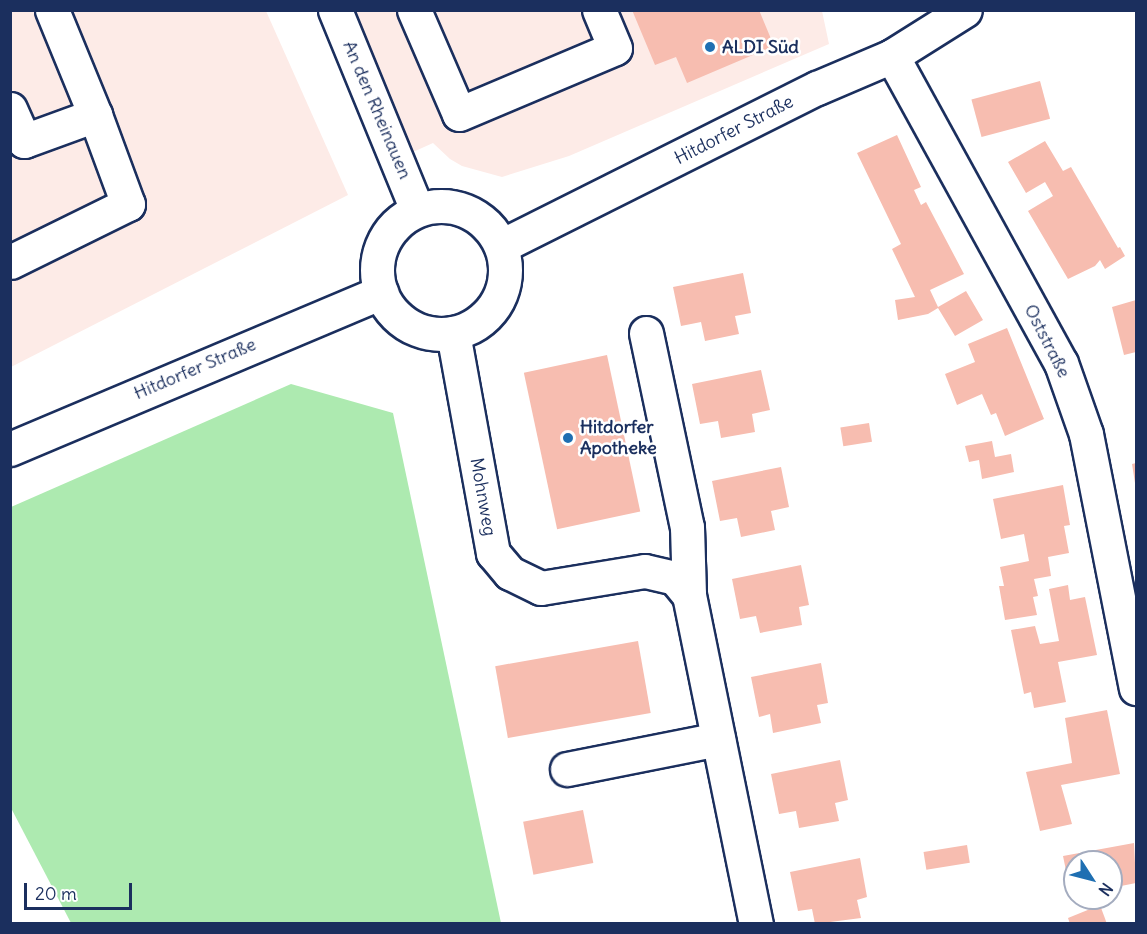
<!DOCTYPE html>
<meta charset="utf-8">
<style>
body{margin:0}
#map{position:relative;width:1147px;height:934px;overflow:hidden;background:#fff;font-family:Delius,sans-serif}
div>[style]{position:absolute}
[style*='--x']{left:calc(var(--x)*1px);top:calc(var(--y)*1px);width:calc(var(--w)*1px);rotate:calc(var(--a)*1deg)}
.built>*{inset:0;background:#fdebe7}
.green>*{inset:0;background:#adeab0}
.building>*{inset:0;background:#f7bdb0;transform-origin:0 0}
.roads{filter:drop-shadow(2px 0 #1b2f5e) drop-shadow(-2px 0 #1b2f5e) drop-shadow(0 2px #1b2f5e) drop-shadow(0 -2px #1b2f5e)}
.minor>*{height:33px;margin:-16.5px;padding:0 16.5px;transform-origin:16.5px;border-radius:16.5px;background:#fff}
.minor>.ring{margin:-16.5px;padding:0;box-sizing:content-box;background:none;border:33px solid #fff;border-radius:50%}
.dots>*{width:16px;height:16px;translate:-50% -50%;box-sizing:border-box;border:3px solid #fff;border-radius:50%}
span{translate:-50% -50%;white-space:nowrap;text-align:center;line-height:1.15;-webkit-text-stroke:5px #fff;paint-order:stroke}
.poi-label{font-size:18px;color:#1b2f5e;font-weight:700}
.left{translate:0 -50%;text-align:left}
.street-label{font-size:18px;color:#1b2f5e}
.frame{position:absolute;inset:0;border:12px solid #1b2f5e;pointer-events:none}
.north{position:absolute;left:1063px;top:850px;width:60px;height:60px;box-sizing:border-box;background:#fff;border:2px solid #a4acbf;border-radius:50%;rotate:126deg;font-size:16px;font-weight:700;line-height:24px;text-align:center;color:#1b2f5e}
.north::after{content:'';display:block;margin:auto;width:21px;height:27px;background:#1f6fb2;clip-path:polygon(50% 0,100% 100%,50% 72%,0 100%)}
.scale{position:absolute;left:24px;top:883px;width:108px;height:27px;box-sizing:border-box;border:3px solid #1b2f5e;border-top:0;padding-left:8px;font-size:18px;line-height:21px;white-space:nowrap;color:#1b2f5e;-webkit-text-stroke:4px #fff;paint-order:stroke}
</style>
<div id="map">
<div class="built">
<div style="clip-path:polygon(11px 11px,266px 11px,348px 195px,11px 367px)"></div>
<div style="clip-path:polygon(352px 11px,822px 11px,829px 44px,569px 156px,502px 177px,462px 166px,450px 159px,433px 143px,413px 152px)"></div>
</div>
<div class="green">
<div style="clip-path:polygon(291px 384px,393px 413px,501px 923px,71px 923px,11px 808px,11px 507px)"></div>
</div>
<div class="building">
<div style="clip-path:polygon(632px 10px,759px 10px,774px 46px,687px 83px,676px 57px,655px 65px)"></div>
<div style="left:1040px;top:81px;width:39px;height:71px;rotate:75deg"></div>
<div style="clip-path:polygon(897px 135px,921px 187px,914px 190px,921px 205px,926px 202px,964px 274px,930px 290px,938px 307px,966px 291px,983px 320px,955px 336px,938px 308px,928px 314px,898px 320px,895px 300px,915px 297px,892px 249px,901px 244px,857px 153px)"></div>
<div style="clip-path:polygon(1045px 141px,1063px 171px,1071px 167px,1118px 248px,1120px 247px,1125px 256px,1105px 269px,1100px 260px,1095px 266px,1068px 279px,1028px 211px,1053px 196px,1045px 182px,1026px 193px,1008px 162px)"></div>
<div style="clip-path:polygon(743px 273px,751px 313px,735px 316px,739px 334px,705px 341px,701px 322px,681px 326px,673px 287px)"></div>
<div style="clip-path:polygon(1136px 300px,1136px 352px,1124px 355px,1112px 307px)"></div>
<div style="clip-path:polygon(1007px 328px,1044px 419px,1005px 436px,996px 413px,991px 415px,982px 394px,957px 405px,945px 374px,975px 362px,968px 344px)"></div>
<div style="left:607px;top:355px;width:160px;height:85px;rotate:78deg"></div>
<div style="clip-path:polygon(761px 370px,770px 410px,752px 414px,755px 432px,721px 438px,718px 421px,700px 424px,692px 384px)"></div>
<div style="left:869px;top:423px;width:19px;height:29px;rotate:81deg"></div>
<div style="clip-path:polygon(992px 441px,995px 457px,1011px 454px,1014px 472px,982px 479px,979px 460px,969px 462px,965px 446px)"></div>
<div style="clip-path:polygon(1136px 463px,1136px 482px,1135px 483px,1132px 464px)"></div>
<div style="clip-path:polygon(781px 467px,789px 507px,771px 511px,775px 530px,741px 537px,737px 518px,720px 521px,712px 481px)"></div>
<div style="clip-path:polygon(1063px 485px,1070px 525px,1064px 526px,1069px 553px,1048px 557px,1051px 576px,1034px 579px,1038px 596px,1033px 597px,1037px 615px,1005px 620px,999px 586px,1004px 586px,1000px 567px,1029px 561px,1024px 534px,1001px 539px,993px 499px)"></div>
<div style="clip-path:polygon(801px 565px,809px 605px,799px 607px,802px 625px,760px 633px,756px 616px,740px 619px,732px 579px)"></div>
<div style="clip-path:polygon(1068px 585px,1070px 600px,1085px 597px,1097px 655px,1058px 662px,1066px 702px,1034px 708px,1031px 692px,1024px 694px,1011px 630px,1035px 626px,1040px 644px,1059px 641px,1049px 589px)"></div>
<div style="left:638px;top:641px;width:73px;height:145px;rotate:80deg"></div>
<div style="clip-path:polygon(821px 663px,828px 703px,817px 705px,821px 723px,773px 733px,770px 714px,759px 717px,751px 677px)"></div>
<div style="clip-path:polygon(1107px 710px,1120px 774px,1061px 785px,1072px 824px,1040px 831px,1026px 772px,1072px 763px,1065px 718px)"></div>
<div style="clip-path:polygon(840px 760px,848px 800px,835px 803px,839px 821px,799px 828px,796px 811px,779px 814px,771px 774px)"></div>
<div style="left:583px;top:810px;width:54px;height:61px;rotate:79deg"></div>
<div style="clip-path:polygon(1134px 843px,1136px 883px,1111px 888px,1111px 862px,1075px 862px,1075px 895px,1071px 895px,1063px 856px)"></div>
<div style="left:967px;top:845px;width:18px;height:44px;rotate:81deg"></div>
<div style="clip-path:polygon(860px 858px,867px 897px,857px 900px,861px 918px,815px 924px,812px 909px,798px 911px,790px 872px)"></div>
<div style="clip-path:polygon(1100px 905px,1107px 924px,1070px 924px,1068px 918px)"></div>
</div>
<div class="roads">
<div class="minor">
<div style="--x:52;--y:10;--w:113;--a:67.7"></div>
<div style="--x:335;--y:10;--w:216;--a:67.7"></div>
<div style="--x:414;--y:10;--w:113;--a:66.6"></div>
<div style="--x:459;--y:114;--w:169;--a:-22.9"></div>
<div style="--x:615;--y:48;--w:41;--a:-112.8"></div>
<div style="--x:892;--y:56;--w:350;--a:61.2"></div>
<div style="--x:1061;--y:363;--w:75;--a:70.6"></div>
<div style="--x:1086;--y:434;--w:259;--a:78.9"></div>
<div style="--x:10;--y:109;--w:35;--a:66"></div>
<div style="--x:24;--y:141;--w:76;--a:-20.1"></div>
<div style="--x:95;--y:115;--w:95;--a:69.7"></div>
<div style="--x:128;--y:204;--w:131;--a:153.8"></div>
<div class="ring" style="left:377px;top:206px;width:95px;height:95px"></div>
<div style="--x:501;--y:246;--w:353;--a:-26.6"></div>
<div style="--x:817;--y:88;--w:82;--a:-23.1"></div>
<div style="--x:892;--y:56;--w:86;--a:-32.2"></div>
<div style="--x:453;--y:333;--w:224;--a:79.7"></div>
<div style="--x:493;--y:553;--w:26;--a:50"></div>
<div style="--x:510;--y:573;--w:34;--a:26"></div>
<div style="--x:541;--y:588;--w:105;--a:-9.3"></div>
<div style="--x:645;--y:571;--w:31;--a:13"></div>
<div style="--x:675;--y:578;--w:22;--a:51"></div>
<div style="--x:689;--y:595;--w:336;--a:78.5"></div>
<div style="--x:646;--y:333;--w:198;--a:78.1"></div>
<div style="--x:687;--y:527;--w:68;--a:88.3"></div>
<div style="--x:10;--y:449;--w:403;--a:-22.9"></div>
<div style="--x:567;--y:769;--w:154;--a:-11.2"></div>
</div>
</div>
<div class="dots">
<div style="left:710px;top:47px;background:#1f6fb2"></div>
<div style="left:568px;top:438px;background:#1f6fb2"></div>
</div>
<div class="poi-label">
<span class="left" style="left:722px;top:47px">ALDI Süd</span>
<span class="left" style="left:580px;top:438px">Hitdorfer<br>Apotheke</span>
</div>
<div class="street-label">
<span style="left:377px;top:110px;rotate:67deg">An den Rheinauen</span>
<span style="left:734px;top:130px;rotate:-27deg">Hitdorfer Straße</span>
<span style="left:1047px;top:341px;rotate:63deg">Oststraße</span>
<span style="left:195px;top:369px;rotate:-23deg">Hitdorfer Straße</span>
<span style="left:483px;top:497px;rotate:80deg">Mohnweg</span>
</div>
<div class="frame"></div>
<div class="north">N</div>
<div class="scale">20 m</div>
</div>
